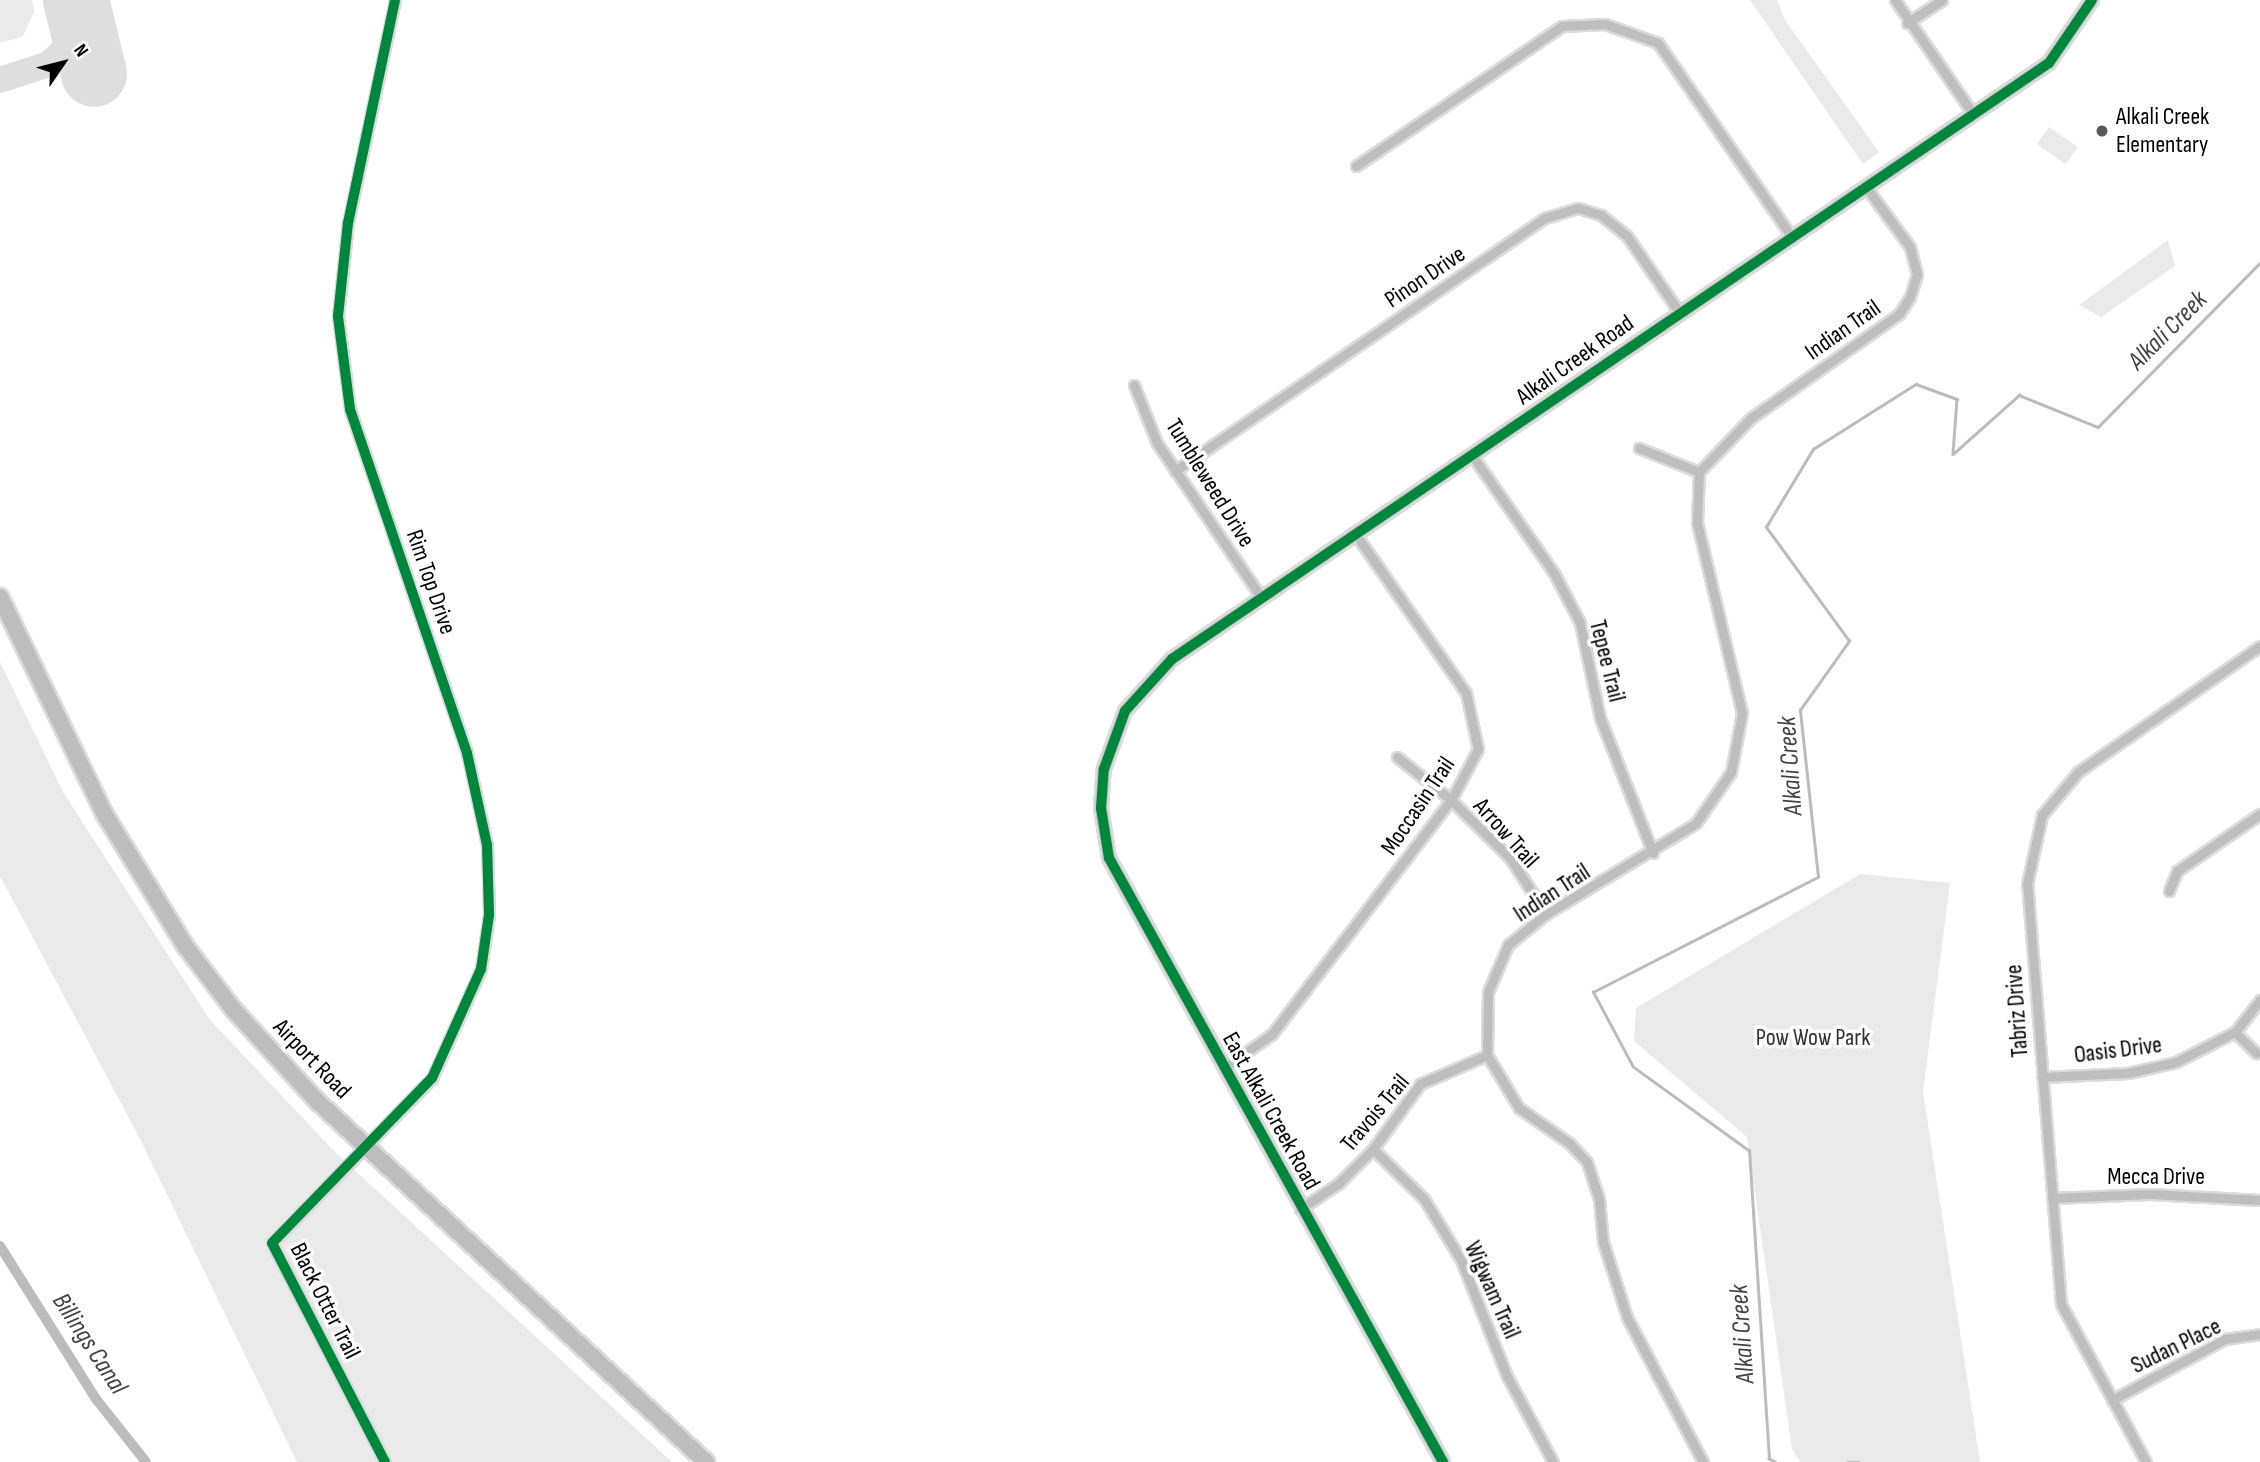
<!DOCTYPE html>
<style>
body{margin:0}
#map{position:relative;width:2260px;height:1462px;overflow:hidden;background:#fff;font-family:"Sofia Sans Condensed",sans-serif}
div>[style]{position:absolute}
[style*='--x']{left:calc(var(--x)*1px);top:calc(var(--y)*1px);width:calc(var(--w)*1px);rotate:calc(var(--a)*1deg)}
.green>*{inset:0;background:#eaeaea;transform-origin:0 0}
.stream>*{height:2.5px;margin:-1.25px;padding:0 1.25px;transform-origin:1.25px;border-radius:1.25px;background:#bcbcbc}
.canal>*{height:10px;margin:-5px;padding:0 5px;transform-origin:5px;border-radius:5px;background:#bcbcbc}
.taxiway>*{height:26px;margin:-13px;padding:0 13px;transform-origin:13px;border-radius:13px;background:#dedede}
.runway>*{height:66px;margin:-33px;padding:0 33px;transform-origin:33px;border-radius:33px;background:#dedede}
.roads{filter:drop-shadow(2px 0 #dbdbdb) drop-shadow(-2px 0 #dbdbdb) drop-shadow(0 2px #dbdbdb) drop-shadow(0 -2px #dbdbdb)}
.street>*{height:9px;margin:-4.5px;padding:0 4.5px;transform-origin:4.5px;border-radius:4.5px;background:#bebebe}
.secondary>*{height:12px;margin:-6px;padding:0 6px;transform-origin:6px;border-radius:6px;background:#c2c2c2}
.highway>*{height:16px;margin:-8px;padding:0 8px;transform-origin:8px;border-radius:8px;background:#bdbdbd}
.cycleway>*{height:10px;margin:-5px;padding:0 5px;transform-origin:5px;border-radius:5px;background:#00873e}
.dots>*{width:19px;height:19px;translate:-50% -50%;box-sizing:border-box;border:4px solid #fff;border-radius:50%}
span{translate:-50% -50%;white-space:nowrap;text-align:center;line-height:1.15;-webkit-text-stroke:7px #fff;paint-order:stroke}
.poi-label{font-size:24px;color:#000}
.left{translate:0 -50%;text-align:left}
.street-label{font-size:24px;color:#000}
.park-label{font-size:24px;color:#303030}
.water-label{font-size:26px;color:#414141;font-style:italic}
.north{position:absolute;left:28px;top:28px;width:70px;height:70px;-webkit-text-stroke:5px #fff;paint-order:stroke;rotate:55deg;font-size:19px;font-weight:700;line-height:28px;text-align:center;color:#000}
.north::after{content:'';display:block;margin:auto;width:24px;height:32px;background:#000;clip-path:polygon(50% 0,100% 100%,50% 72%,0 100%)}
</style>
<div id="map">
<div class="green">
<div style="clip-path:polygon(0 0,32px 0,34px 12px,23px 36px,0 43px)"></div>
<div style="clip-path:polygon(1750px 0,1777px 0,1785px 20px,1879px 152px,1863px 164px)"></div>
<div style="left:2049px;top:127px;width:35px;height:21px;rotate:35deg"></div>
<div style="clip-path:polygon(2168px 240px,2175px 266px,2101px 317px,2079px 305px)"></div>
<div style="clip-path:polygon(0 662px,63px 792px,210px 1020px,336px 1153px,672px 1462px,297px 1462px,139px 1137px,0 876px)"></div>
<div style="clip-path:polygon(1860px 874px,1950px 883px,1923px 1092px,1980px 1462px,1800px 1462px,1792px 1449px,1747px 1137px,1634px 1041px,1636px 1008px)"></div>
</div>
<div class="stream">
<div style="--x:1775;--y:1462;--w:7;--a:-153"></div>
<div style="--x:1769;--y:1459;--w:309;--a:-93.7"></div>
<div style="--x:1749;--y:1151;--w:143;--a:-144.1"></div>
<div style="--x:1633;--y:1067;--w:85;--a:-118.1"></div>
<div style="--x:1593;--y:992;--w:253;--a:-27.1"></div>
<div style="--x:1818;--y:877;--w:168;--a:-96.2"></div>
<div style="--x:1800;--y:710;--w:85;--a:-54.6"></div>
<div style="--x:1849;--y:641;--w:141;--a:-126.1"></div>
<div style="--x:1766;--y:527;--w:91;--a:-58.9"></div>
<div style="--x:1813;--y:449;--w:122;--a:-32.3"></div>
<div style="--x:1916;--y:384;--w:44;--a:20.1"></div>
<div style="--x:1957;--y:399;--w:55;--a:94.2"></div>
<div style="--x:1953;--y:454;--w:89;--a:-41.8"></div>
<div style="--x:2019;--y:395;--w:85;--a:22.1"></div>
<div style="--x:2098;--y:427;--w:231;--a:-45.4"></div>
<div style="--x:1847;--y:1462;--w:12;--a:0"></div>
</div>
<div class="canal">
<div style="--x:0;--y:1246;--w:181;--a:57.9"></div>
<div style="--x:96;--y:1399;--w:80;--a:51.6"></div>
</div>
<div class="taxiway">
<div style="--x:0;--y:80;--w:52;--a:-18.1"></div>
<div style="--x:49;--y:64;--w:32;--a:-44"></div>
<div style="--x:72;--y:42;--w:26;--a:-72"></div>
</div>
<div class="runway">
<div style="--x:76;--y:0;--w:76;--a:76.3"></div>
</div>
<div class="roads">
<div class="street">
<div style="--x:1895;--y:0;--w:138;--a:55.6"></div>
<div style="--x:1907;--y:23;--w:42;--a:-33.3"></div>
<div style="--x:1356;--y:166;--w:249;--a:-34.2"></div>
<div style="--x:1562;--y:26;--w:43;--a:-2.7"></div>
<div style="--x:1605;--y:24;--w:56;--a:19.7"></div>
<div style="--x:1658;--y:43;--w:236;--a:55.4"></div>
<div style="--x:1134;--y:385;--w:62;--a:68.4"></div>
<div style="--x:1157;--y:443;--w:186;--a:56"></div>
<div style="--x:1639;--y:448;--w:65;--a:21.8"></div>
<div style="--x:1474;--y:458;--w:140;--a:55.2"></div>
<div style="--x:1554;--y:573;--w:56;--a:62.5"></div>
<div style="--x:1580;--y:623;--w:97;--a:78.1"></div>
<div style="--x:1600;--y:718;--w:145;--a:68.6"></div>
<div style="--x:1175;--y:471;--w:448;--a:-34.4"></div>
<div style="--x:1545;--y:218;--w:34;--a:-17"></div>
<div style="--x:1578;--y:208;--w:24;--a:17"></div>
<div style="--x:1601;--y:215;--w:33;--a:39"></div>
<div style="--x:1627;--y:236;--w:92;--a:55.6"></div>
<div style="--x:1397;--y:757;--w:69;--a:38.5"></div>
<div style="--x:1451;--y:800;--w:83;--a:44.5"></div>
<div style="--x:1510;--y:858;--w:67;--a:57.3"></div>
<div style="--x:2169;--y:891;--w:22;--a:-68"></div>
<div style="--x:2177;--y:871;--w:101;--a:-34.5"></div>
<div style="--x:2235;--y:1032;--w:30;--a:45"></div>
<div style="--x:1224;--y:1068;--w:59;--a:-35.3"></div>
<div style="--x:1272;--y:1034;--w:295;--a:-52.6"></div>
<div style="--x:1451;--y:800;--w:58;--a:-62.1"></div>
<div style="--x:1478;--y:749;--w:57;--a:-102.1"></div>
<div style="--x:1466;--y:693;--w:193;--a:-124.8"></div>
<div style="--x:2042;--y:1077;--w:86;--a:-2.7"></div>
<div style="--x:2128;--y:1073;--w:49;--a:-12.9"></div>
<div style="--x:2176;--y:1062;--w:66;--a:-27"></div>
<div style="--x:2235;--y:1032;--w:41;--a:-52"></div>
<div style="--x:1373;--y:1149;--w:71;--a:44.4"></div>
<div style="--x:1424;--y:1199;--w:71;--a:58.8"></div>
<div style="--x:1461;--y:1260;--w:125;--a:68.4"></div>
<div style="--x:1507;--y:1376;--w:98;--a:61.9"></div>
<div style="--x:2052;--y:1198;--w:98;--a:-2.3"></div>
<div style="--x:2150;--y:1194;--w:110;--a:3.1"></div>
<div style="--x:1300;--y:1209;--w:47;--a:-33.7"></div>
<div style="--x:1339;--y:1183;--w:48;--a:-45"></div>
<div style="--x:1373;--y:1149;--w:80;--a:-54.1"></div>
<div style="--x:1420;--y:1084;--w:73;--a:-23.4"></div>
<div style="--x:2112;--y:1400;--w:128;--a:-28.4"></div>
<div style="--x:2225;--y:1339;--w:35;--a:-8"></div>
<div style="--x:385;--y:1462;--w:246;--a:-117.3"></div>
<div style="--x:272;--y:1243;--w:230;--a:-45.9"></div>
<div style="--x:432;--y:1078;--w:120;--a:-65.8"></div>
<div style="--x:481;--y:969;--w:55;--a:-81.6"></div>
<div style="--x:489;--y:915;--w:70;--a:-91.6"></div>
<div style="--x:487;--y:845;--w:94;--a:-102.3"></div>
<div style="--x:467;--y:753;--w:363;--a:-108.8"></div>
<div style="--x:350;--y:409;--w:94;--a:-97.4"></div>
<div style="--x:338;--y:316;--w:94;--a:-83.9"></div>
<div style="--x:348;--y:223;--w:228;--a:-78.1"></div>
<div style="--x:1703;--y:1462;--w:164;--a:-117.7"></div>
<div style="--x:1627;--y:1317;--w:79;--a:-107.7"></div>
<div style="--x:1603;--y:1242;--w:43;--a:-95.3"></div>
<div style="--x:1599;--y:1199;--w:39;--a:-108"></div>
<div style="--x:1587;--y:1162;--w:26;--a:-133"></div>
<div style="--x:1569;--y:1143;--w:61;--a:-145"></div>
<div style="--x:1519;--y:1108;--w:62;--a:-121.1"></div>
<div style="--x:1487;--y:1055;--w:63;--a:-89.1"></div>
<div style="--x:1488;--y:992;--w:51;--a:-66.9"></div>
<div style="--x:1508;--y:945;--w:49;--a:-39.2"></div>
<div style="--x:1546;--y:914;--w:175;--a:-31.2"></div>
<div style="--x:1696;--y:823;--w:62;--a:-55.5"></div>
<div style="--x:1731;--y:772;--w:60;--a:-79.4"></div>
<div style="--x:1742;--y:713;--w:195;--a:-103.3"></div>
<div style="--x:1697;--y:523;--w:51;--a:-87.8"></div>
<div style="--x:1699;--y:472;--w:75;--a:-46.1"></div>
<div style="--x:1751;--y:418;--w:181;--a:-35.1"></div>
<div style="--x:1899;--y:314;--w:20;--a:-57"></div>
<div style="--x:1910;--y:297;--w:24;--a:-73"></div>
<div style="--x:1917;--y:274;--w:28;--a:-105"></div>
<div style="--x:1910;--y:247;--w:74;--a:-126.3"></div>
<div style="--x:2146;--y:1462;--w:179;--a:-118.3"></div>
<div style="--x:2061;--y:1304;--w:421;--a:-94.6"></div>
<div style="--x:2027;--y:884;--w:71;--a:-77.7"></div>
<div style="--x:2042;--y:815;--w:56;--a:-50.1"></div>
<div style="--x:2078;--y:772;--w:221;--a:-34.7"></div>
</div>
<div class="secondary">
<div style="--x:1443;--y:1462;--w:690;--a:-118.94"></div>
<div style="--x:1109;--y:858;--w:51;--a:-99.1"></div>
<div style="--x:1101;--y:808;--w:39;--a:-86"></div>
<div style="--x:1104;--y:769;--w:62;--a:-70.1"></div>
<div style="--x:1125;--y:711;--w:70;--a:-47.9"></div>
<div style="--x:1172;--y:659;--w:1060;--a:-34.2"></div>
<div style="--x:2049;--y:63;--w:76;--a:-55.7"></div>
</div>
<div class="highway">
<div style="--x:0;--y:597;--w:242;--a:64.3"></div>
<div style="--x:105;--y:815;--w:155;--a:58.5"></div>
<div style="--x:186;--y:947;--w:78;--a:52.8"></div>
<div style="--x:233;--y:1009;--w:123;--a:47.6"></div>
<div style="--x:316;--y:1100;--w:532;--a:42.87"></div>
</div>
</div>
<div class="cycleway">
<div style="--x:385;--y:1462;--w:246;--a:-117.3"></div>
<div style="--x:272;--y:1243;--w:230;--a:-45.9"></div>
<div style="--x:432;--y:1078;--w:120;--a:-65.8"></div>
<div style="--x:481;--y:969;--w:55;--a:-81.6"></div>
<div style="--x:489;--y:915;--w:70;--a:-91.6"></div>
<div style="--x:487;--y:845;--w:94;--a:-102.3"></div>
<div style="--x:467;--y:753;--w:363;--a:-108.8"></div>
<div style="--x:350;--y:409;--w:94;--a:-97.4"></div>
<div style="--x:338;--y:316;--w:94;--a:-83.9"></div>
<div style="--x:348;--y:223;--w:228;--a:-78.1"></div>
<div style="--x:1443;--y:1462;--w:690;--a:-118.94"></div>
<div style="--x:1109;--y:858;--w:51;--a:-99.1"></div>
<div style="--x:1101;--y:808;--w:39;--a:-86"></div>
<div style="--x:1104;--y:769;--w:62;--a:-70.1"></div>
<div style="--x:1125;--y:711;--w:70;--a:-47.9"></div>
<div style="--x:1172;--y:659;--w:1060;--a:-34.2"></div>
<div style="--x:2049;--y:63;--w:76;--a:-55.7"></div>
</div>
<div class="dots">
<div style="left:2102px;top:131px;background:#595959"></div>
</div>
<div class="poi-label">
<span class="left" style="left:2116px;top:131px">Alkali Creek<br>Elementary</span>
</div>
<div class="street-label">
<span style="left:1425px;top:277px;rotate:-34deg">Pinon Drive</span>
<span style="left:1843px;top:330px;rotate:-35deg">Indian Trail</span>
<span style="left:1575px;top:360px;rotate:-35deg">Alkali Creek Road</span>
<span style="left:1210px;top:483px;rotate:58deg">Tumbleweed Drive</span>
<span style="left:431px;top:582px;rotate:71deg">Rim Top Drive</span>
<span style="left:1607px;top:661px;rotate:76deg">Tepee Trail</span>
<span style="left:1418px;top:806px;rotate:-56deg">Moccasin Trail</span>
<span style="left:1506px;top:833px;rotate:48deg">Arrow Trail</span>
<span style="left:1552px;top:893px;rotate:-33deg">Indian Trail</span>
<span style="left:2017px;top:1011px;rotate:-94deg">Tabriz Drive</span>
<span style="left:2118px;top:1050px;rotate:-7deg">Oasis Drive</span>
<span style="left:312px;top:1059px;rotate:46deg">Airport Road</span>
<span style="left:1271px;top:1111px;rotate:61deg">East Alkali Creek Road</span>
<span style="left:1375px;top:1113px;rotate:-50deg">Travois Trail</span>
<span style="left:2156px;top:1177px">Mecca Drive</span>
<span style="left:1492px;top:1290px;rotate:66deg">Wigwam Trail</span>
<span style="left:325px;top:1301px;rotate:63deg">Black Otter Trail</span>
<span style="left:2176px;top:1346px;rotate:-26deg">Sudan Place</span>
</div>
<div class="park-label">
<span style="left:1813px;top:1038px">Pow Wow Park</span>
</div>
<div class="water-label">
<span style="left:2168px;top:331px;rotate:-45deg">Alkali Creek</span>
<span style="left:1791px;top:766px;rotate:-94deg">Alkali Creek</span>
<span style="left:1743px;top:1334px;rotate:-94deg">Alkali Creek</span>
<span style="left:89px;top:1344px;rotate:57deg">Billings Canal</span>
</div>
<div class="north">N</div>
</div>
